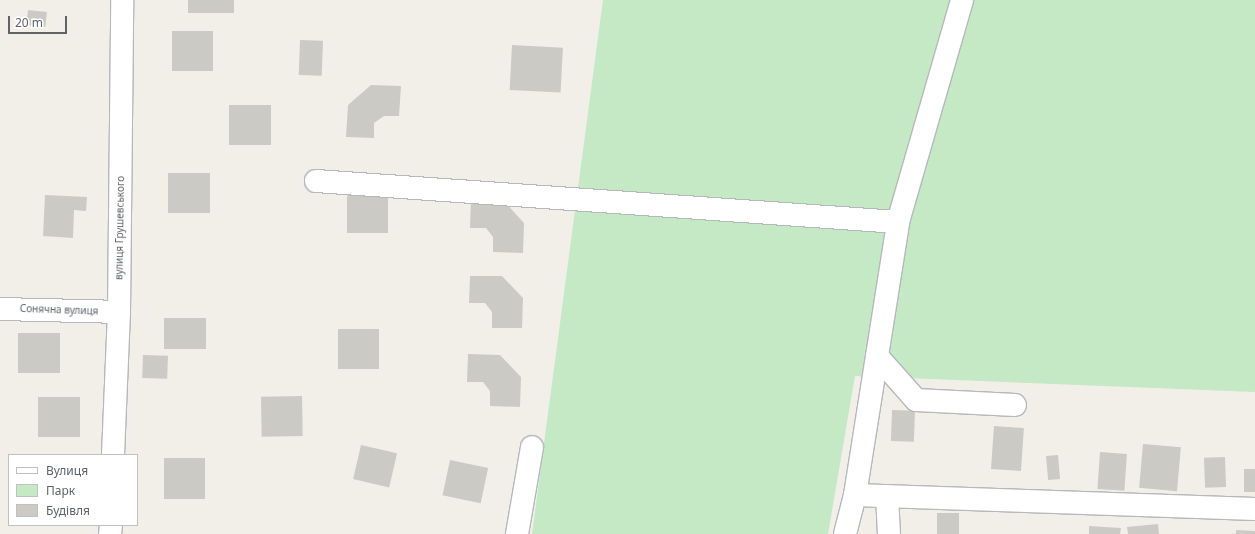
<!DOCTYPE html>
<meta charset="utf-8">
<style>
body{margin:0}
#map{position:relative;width:1255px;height:534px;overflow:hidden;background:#f1efe8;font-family:"Noto Sans",sans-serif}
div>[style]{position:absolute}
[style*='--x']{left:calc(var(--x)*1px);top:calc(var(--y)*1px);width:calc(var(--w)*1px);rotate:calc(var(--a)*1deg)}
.green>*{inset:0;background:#c5e8c5}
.building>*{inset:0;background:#cccac5;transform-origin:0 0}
.roads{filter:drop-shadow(1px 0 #b5b8bc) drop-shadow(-1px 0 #b5b8bc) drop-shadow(0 1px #b5b8bc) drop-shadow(0 -1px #b5b8bc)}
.minor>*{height:22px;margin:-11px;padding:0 11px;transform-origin:11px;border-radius:11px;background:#fff}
span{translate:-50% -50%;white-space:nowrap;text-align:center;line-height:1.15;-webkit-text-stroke:3px #fff;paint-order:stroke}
.street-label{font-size:10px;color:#5f6368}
.legend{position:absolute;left:8px;top:454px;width:130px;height:72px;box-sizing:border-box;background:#fff;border:1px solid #bfc1c3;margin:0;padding:5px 7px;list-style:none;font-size:12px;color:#5f6368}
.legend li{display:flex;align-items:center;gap:8px;height:20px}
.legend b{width:20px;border:1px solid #bfc1c3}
.scale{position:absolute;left:8px;top:16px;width:59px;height:18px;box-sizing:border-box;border:2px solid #5f6368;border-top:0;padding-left:5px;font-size:12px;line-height:14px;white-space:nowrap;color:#5f6368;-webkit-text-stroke:3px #fff;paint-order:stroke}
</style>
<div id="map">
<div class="green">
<div style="clip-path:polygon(603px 0,1255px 0,1255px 392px,855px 376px,828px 534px,532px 534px)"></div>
</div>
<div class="building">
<div style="left:188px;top:0;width:46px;height:13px"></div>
<div style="left:28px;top:10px;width:19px;height:15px;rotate:6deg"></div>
<div style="left:172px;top:31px;width:41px;height:40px"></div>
<div style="left:300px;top:40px;width:23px;height:35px;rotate:2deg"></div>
<div style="left:512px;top:45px;width:51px;height:45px;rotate:3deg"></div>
<div style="clip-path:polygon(371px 85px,401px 86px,399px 116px,384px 116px,374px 123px,374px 138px,346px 137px,348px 105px)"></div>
<div style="left:229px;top:105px;width:42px;height:40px"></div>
<div style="left:168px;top:173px;width:42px;height:40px"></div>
<div style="left:347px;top:193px;width:41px;height:40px"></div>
<div style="clip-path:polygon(45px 195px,87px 197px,86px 211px,74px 210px,73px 238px,43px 236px)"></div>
<div style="clip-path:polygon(471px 200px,503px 200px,524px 223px,523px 253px,493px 252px,493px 237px,486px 228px,470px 228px)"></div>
<div style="clip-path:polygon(470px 276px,502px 276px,523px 298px,522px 328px,492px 328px,492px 312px,485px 303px,469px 303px)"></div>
<div style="left:164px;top:318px;width:42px;height:31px"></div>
<div style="left:379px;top:329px;width:40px;height:41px;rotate:90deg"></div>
<div style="left:18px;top:333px;width:42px;height:40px"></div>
<div style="clip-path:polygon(468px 354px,500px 355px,521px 377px,520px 407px,490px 406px,490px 391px,483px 382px,467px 382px)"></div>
<div style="left:143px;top:355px;width:25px;height:23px;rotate:2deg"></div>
<div style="left:302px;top:396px;width:40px;height:41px;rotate:89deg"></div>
<div style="left:80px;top:397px;width:40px;height:42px;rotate:90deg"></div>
<div style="left:892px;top:410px;width:23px;height:31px;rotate:2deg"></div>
<div style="left:994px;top:426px;width:30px;height:43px;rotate:4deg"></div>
<div style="left:1143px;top:444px;width:38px;height:44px;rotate:5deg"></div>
<div style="left:361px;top:445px;width:37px;height:35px;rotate:13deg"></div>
<div style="left:1100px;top:452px;width:27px;height:37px;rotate:4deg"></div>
<div style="left:1058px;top:455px;width:24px;height:12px;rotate:85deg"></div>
<div style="left:1225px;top:457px;width:30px;height:21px;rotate:88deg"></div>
<div style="left:164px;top:458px;width:41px;height:41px"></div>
<div style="left:450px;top:460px;width:39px;height:36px;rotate:12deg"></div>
<div style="left:1244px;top:469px;width:11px;height:23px"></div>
<div style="left:937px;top:513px;width:22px;height:21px"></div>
<div style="clip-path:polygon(1158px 524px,1159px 534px,1128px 534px,1127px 527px)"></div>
<div style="clip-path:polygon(1089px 526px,1121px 528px,1120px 534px,1089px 534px)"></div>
<div style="clip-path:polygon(1236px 530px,1255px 531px,1255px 534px,1236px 534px)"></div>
</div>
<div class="roads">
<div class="minor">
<div style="--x:316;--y:181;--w:583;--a:4.03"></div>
<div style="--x:0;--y:309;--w:119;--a:1.4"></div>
<div style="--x:877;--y:356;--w:59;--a:48.4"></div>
<div style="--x:916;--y:400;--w:99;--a:2.9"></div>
<div style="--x:113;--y:455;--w:143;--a:-87.6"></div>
<div style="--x:119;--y:312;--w:312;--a:-89.4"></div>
<div style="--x:855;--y:495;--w:400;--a:2"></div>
<div style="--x:887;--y:496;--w:38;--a:87"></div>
<div style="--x:110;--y:534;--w:9;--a:-84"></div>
<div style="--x:517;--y:534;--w:88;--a:-80.2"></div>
<div style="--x:845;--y:534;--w:40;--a:-75.6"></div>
<div style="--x:855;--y:495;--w:276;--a:-81"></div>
<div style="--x:898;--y:222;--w:231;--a:-73.9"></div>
</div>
</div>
<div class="street-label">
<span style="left:120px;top:228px;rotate:-89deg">вулиця Грушевського</span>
<span style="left:59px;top:310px;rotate:2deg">Сонячна вулиця</span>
</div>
<ul class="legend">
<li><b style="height:5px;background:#fff"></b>Вулиця</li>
<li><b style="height:11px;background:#c5e8c5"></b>Парк</li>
<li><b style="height:11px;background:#cccac5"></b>Будівля</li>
</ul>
<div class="scale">20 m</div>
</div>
